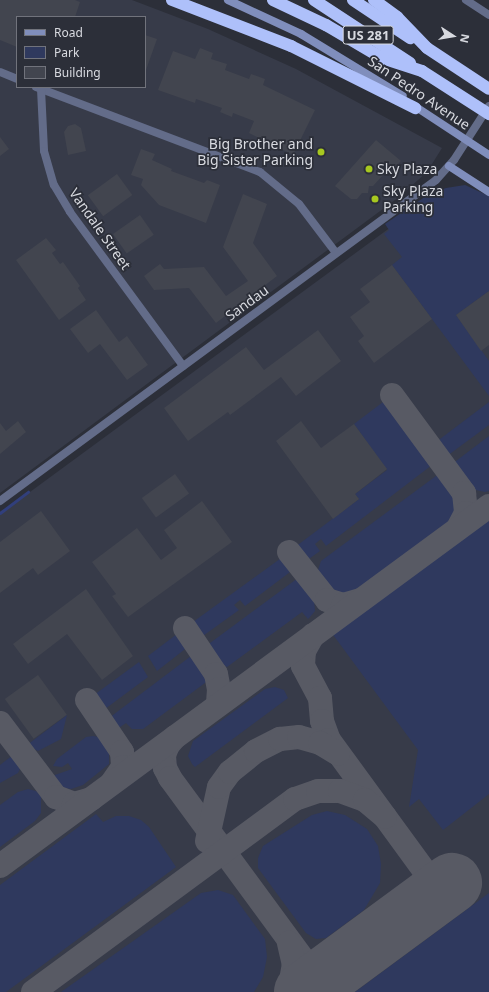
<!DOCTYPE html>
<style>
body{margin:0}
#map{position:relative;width:489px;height:992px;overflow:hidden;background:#2c2f39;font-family:"Noto Sans",sans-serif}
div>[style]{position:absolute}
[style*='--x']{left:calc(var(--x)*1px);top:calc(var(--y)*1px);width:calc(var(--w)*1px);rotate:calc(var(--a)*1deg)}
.built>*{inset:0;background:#373b49}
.green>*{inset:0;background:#2f395e}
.stream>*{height:2.5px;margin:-1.25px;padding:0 1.25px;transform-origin:1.25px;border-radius:1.25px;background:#313f7c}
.taxiway>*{height:24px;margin:-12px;padding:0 12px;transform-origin:12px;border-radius:12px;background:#585a64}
.runway>*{height:60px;margin:-30px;padding:0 30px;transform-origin:30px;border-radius:30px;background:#585a64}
.building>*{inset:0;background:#42454f;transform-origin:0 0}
.minor>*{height:8px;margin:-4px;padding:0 4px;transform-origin:4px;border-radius:4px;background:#636c89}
.tertiary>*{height:8px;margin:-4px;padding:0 4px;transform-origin:4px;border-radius:4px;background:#636c89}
.secondary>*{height:8px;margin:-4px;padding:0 4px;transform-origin:4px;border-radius:4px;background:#808ebc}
.motorway>*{height:12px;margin:-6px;padding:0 6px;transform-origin:6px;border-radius:6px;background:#aec0fa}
.dots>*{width:11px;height:11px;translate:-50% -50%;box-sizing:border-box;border:2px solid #2c2f39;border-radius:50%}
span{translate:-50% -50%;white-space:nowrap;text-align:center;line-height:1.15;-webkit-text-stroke:3.5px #2c2f39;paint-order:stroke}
.shield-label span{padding:1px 3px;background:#2c2f39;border:1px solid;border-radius:3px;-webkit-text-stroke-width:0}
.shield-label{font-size:13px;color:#d8dae0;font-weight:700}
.street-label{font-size:14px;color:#d8dae0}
.poi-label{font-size:14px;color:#d8dae0}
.right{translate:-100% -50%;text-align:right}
.left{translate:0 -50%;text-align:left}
.legend{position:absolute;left:16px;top:16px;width:130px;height:72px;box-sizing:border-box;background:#2c2f39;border:1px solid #71737c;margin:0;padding:5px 7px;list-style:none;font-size:12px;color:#d8dae0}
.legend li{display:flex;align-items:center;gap:8px;height:20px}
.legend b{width:20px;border:1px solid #71737c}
.north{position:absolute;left:433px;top:16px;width:40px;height:40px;-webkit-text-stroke:3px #2c2f39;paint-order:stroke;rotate:102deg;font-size:11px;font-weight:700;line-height:16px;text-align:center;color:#d8dae0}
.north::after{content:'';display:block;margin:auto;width:14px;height:18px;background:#d8dae0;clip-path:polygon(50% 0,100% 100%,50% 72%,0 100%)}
</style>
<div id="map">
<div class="built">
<div style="clip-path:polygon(evenodd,0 0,132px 0,208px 29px,296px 69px,442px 148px,427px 172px,399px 197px,0 493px,0 0,17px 17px,145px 17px,145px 87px,17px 87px,17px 17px)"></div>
<div style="clip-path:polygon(425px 202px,489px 218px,489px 992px,0 992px,0 514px)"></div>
</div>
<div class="green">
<div style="clip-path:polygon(465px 185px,489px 196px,489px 291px,456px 315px,489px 361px,489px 396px,392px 265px,402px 257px,384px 234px,389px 230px,385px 224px,429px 194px,446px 188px)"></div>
<div style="clip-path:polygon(387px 399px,432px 460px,432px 465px,326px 546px,321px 539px,315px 544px,320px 551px,306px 561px,295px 547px,359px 499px,355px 494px,387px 470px,354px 424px)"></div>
<div style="clip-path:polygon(489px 402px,489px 425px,447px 456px,436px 442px)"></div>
<div style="clip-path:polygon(489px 436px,489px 491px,485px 492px,476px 490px,467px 483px,452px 464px)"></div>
<div style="clip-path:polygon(440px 473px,459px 500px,459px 512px,453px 522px,358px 592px,343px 596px,329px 590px,317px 573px,321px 561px)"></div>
<div style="clip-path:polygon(489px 516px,489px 794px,443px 830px,419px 799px,409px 807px,418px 750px,331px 632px)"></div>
<div style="clip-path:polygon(284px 556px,291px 566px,290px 572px,245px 606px,240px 600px,234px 605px,239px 610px,200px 638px,192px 626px,193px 622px)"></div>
<div style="clip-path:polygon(298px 578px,301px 579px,314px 599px,315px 611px,310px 617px,308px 619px,302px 612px,227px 667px,219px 663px,206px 646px)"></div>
<div style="clip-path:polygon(177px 634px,181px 634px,189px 646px,157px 671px,148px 656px)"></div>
<div style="clip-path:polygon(195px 653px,209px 673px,209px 680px,143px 729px,132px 729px,126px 723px,117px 729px,109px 718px)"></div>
<div style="clip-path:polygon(139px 662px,148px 677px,105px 709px,101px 706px,94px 695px)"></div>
<div style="clip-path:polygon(275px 687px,284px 690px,288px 698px,195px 767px,192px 764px,188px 756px,193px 741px,265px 689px)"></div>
<div style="clip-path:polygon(67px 715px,61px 739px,38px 751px,27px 745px)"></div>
<div style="clip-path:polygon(93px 736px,104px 738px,109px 745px,109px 764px,83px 785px,71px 789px,59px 787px,52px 776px,72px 769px,68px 763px,62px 767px,53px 766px,57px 759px,86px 737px)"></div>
<div style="clip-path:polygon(13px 755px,20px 769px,18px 773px,0 783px,0 765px)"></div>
<div style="clip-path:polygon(28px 789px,36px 791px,41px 795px,41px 813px,35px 821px,0 847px,0 805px,18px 792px)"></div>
<div style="clip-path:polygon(327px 811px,345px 815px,367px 829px,378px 846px,381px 864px,380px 883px,364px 910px,326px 938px,316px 939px,306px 933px,258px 868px,258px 858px,263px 846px,312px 815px)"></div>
<div style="clip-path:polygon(96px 814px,103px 822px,116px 816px,129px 816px,141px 820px,149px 827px,176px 867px,6px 992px,0 992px,0 885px)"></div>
<div style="clip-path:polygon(218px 890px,233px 895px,265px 939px,267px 957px,263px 977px,254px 992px,61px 992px,201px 893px)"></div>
<div style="clip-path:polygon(489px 893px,489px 992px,355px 992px)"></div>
</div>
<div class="stream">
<div style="--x:0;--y:513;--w:35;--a:-37"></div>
</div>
<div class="taxiway">
<div style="--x:392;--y:395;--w:122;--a:53.7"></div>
<div style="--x:464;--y:493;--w:20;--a:84"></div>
<div style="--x:466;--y:513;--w:17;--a:118"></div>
<div style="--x:289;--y:552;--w:61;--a:51.6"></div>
<div style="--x:327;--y:600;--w:17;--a:17"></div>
<div style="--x:343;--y:605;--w:19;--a:-16"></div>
<div style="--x:185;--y:628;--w:55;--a:56"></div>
<div style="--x:216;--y:674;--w:15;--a:79"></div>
<div style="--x:219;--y:689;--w:16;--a:94"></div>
<div style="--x:313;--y:635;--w:18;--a:119"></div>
<div style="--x:304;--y:651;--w:15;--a:94"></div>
<div style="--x:303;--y:666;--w:36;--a:62"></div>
<div style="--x:320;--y:698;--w:23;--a:85"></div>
<div style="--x:322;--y:721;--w:20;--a:70"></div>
<div style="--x:329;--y:740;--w:188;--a:53.9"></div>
<div style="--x:87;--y:700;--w:63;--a:56.1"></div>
<div style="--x:122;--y:752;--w:15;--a:86"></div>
<div style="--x:123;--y:767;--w:19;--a:125"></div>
<div style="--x:0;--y:723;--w:93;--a:52.9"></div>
<div style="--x:56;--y:797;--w:19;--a:21"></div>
<div style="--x:74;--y:804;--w:18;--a:-16"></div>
<div style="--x:175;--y:737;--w:11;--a:131"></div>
<div style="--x:168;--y:745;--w:11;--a:112"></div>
<div style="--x:164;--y:755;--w:13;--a:86"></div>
<div style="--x:165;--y:768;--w:11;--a:63"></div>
<div style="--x:170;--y:778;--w:252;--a:53.7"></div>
<div style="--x:207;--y:841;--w:55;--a:-77.5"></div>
<div style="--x:219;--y:787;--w:19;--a:-54"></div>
<div style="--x:230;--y:772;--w:33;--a:-39"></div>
<div style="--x:256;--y:751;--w:27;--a:-27"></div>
<div style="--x:280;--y:739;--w:19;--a:-6"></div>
<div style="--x:299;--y:737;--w:22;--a:16"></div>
<div style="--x:320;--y:743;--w:21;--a:31"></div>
<div style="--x:0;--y:866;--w:607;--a:-36.36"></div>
<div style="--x:33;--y:992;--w:325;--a:-36.4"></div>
<div style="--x:295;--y:799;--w:24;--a:-19"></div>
<div style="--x:318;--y:791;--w:22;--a:0"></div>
<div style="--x:340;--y:791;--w:27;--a:20"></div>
<div style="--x:365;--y:800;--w:26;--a:40"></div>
<div style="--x:289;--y:992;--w:27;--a:-80"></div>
<div style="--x:294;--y:965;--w:23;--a:-103"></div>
</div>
<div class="runway">
<div style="--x:304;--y:992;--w:184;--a:-36.4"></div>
</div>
<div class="building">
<div style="clip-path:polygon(0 0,75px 0,80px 2px,75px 17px,17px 17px,17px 47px,0 40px)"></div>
<div style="clip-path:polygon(145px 35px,157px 39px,146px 70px,145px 70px)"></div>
<div style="clip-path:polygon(200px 48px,213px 53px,211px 59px,227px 64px,225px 70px,249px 79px,251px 74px,265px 79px,263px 85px,315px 110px,293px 155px,249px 133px,254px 121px,233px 113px,232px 117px,220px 112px,222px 108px,196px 99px,195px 103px,158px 90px,173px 51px,195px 59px)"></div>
<div style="clip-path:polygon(75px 124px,81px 128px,86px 151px,68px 155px,64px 132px,68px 126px)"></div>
<div style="clip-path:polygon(0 137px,9px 149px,0 156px)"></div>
<div style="clip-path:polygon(376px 140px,401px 161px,394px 168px,390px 168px,390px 175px,384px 174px,373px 186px,369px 186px,368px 193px,362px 193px,357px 199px,351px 199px,335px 186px)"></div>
<div style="clip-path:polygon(141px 149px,155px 154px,152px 160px,172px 169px,171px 171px,204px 183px,207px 180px,220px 185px,206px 223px,159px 205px,141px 185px,143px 179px,131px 175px)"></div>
<div style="left:117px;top:174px;width:26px;height:36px;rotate:54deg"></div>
<div style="clip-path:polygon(243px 194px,267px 204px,253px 243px,277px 276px,216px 323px,189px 288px,154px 290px,144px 276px,160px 264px,164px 269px,204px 267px,226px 296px,248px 281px,223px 247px)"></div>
<div style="left:140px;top:215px;width:24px;height:33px;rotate:55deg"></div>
<div style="clip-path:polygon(46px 238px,56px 250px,52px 253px,60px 264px,63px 262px,80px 286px,78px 288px,86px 300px,59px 320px,16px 260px)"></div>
<div style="clip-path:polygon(392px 265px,432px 319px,374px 363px,358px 341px,364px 336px,350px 317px,370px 302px,360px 289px)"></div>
<div style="clip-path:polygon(489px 291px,489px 345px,481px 351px,456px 315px)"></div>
<div style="clip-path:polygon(96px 310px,119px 342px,127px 336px,148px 365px,127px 380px,100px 344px,88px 353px,70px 329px)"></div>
<div style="clip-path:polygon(318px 330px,341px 361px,296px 396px,281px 377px,230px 415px,228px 412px,188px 441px,164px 408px,246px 347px,264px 370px)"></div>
<div style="clip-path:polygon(18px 421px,26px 432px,0 454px,0 423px,6px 431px)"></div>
<div style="clip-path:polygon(301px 421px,321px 448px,354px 424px,387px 469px,355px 494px,359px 499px,333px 519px,276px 441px)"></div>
<div style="left:175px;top:474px;width:24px;height:41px;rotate:54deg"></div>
<div style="clip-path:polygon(202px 501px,232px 542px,128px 617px,112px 596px,116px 594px,92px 562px,137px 528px,161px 560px,177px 548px,164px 530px)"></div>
<div style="clip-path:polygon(41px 511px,70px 551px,38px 575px,33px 568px,0 593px,0 542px)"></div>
<div style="clip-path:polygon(86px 589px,133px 656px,102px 680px,67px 634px,28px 664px,13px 644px)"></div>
<div style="left:38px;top:675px;width:49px;height:41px;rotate:54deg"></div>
</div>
<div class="minor">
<div style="--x:0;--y:72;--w:18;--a:22"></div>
<div style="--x:36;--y:87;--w:240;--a:20.8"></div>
<div style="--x:260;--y:172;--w:50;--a:39.4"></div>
<div style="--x:299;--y:204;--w:61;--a:52.9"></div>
<div style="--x:41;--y:89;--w:62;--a:87.2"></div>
<div style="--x:44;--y:151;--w:35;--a:74"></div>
<div style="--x:54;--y:185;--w:31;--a:59"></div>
<div style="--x:70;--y:212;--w:191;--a:53.7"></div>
</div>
<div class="tertiary">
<div style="--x:466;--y:0;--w:27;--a:33"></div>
<div style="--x:0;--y:501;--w:541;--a:-36.36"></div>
<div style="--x:436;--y:180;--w:27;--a:-48"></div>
<div style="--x:454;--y:160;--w:64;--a:-57.1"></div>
</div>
<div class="secondary">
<div style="--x:228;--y:0;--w:81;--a:25"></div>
<div style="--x:301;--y:34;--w:119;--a:31.3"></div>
<div style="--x:413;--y:105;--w:91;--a:33.3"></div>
<div style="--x:449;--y:166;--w:48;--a:33"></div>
</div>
<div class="motorway">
<div style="--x:172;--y:0;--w:128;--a:21.1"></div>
<div style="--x:291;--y:46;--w:139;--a:26.6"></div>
<div style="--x:273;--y:0;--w:59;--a:25.3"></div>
<div style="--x:326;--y:25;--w:65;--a:30.5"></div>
<div style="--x:382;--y:58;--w:42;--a:18"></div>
<div style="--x:422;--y:71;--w:80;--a:32.7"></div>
<div style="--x:314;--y:0;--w:115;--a:33.3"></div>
<div style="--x:353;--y:0;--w:69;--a:33.7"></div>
<div style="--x:374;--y:0;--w:29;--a:36"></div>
<div style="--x:397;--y:17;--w:43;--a:45.9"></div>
<div style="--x:427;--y:48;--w:74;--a:33.5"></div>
</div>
<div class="dots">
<div style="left:321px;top:152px;background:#a7c820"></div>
<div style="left:369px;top:169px;background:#a7c820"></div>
<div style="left:375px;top:199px;background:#a7c820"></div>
</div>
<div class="shield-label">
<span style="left:368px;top:35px">US 281</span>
</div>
<div class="street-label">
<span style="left:419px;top:93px;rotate:34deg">San Pedro Avenue</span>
<span style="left:100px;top:229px;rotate:55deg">Vandale Street</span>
<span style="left:247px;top:303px;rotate:-36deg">Sandau</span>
</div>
<div class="poi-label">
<span class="right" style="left:313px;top:152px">Big Brother and<br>Big Sister Parking</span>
<span class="left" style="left:377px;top:169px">Sky Plaza</span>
<span class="left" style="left:383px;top:199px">Sky Plaza<br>Parking</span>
</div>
<ul class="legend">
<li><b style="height:5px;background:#808ebc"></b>Road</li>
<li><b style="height:11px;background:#2f395e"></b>Park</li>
<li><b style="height:11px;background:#42454f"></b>Building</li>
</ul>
<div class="north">N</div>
</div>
